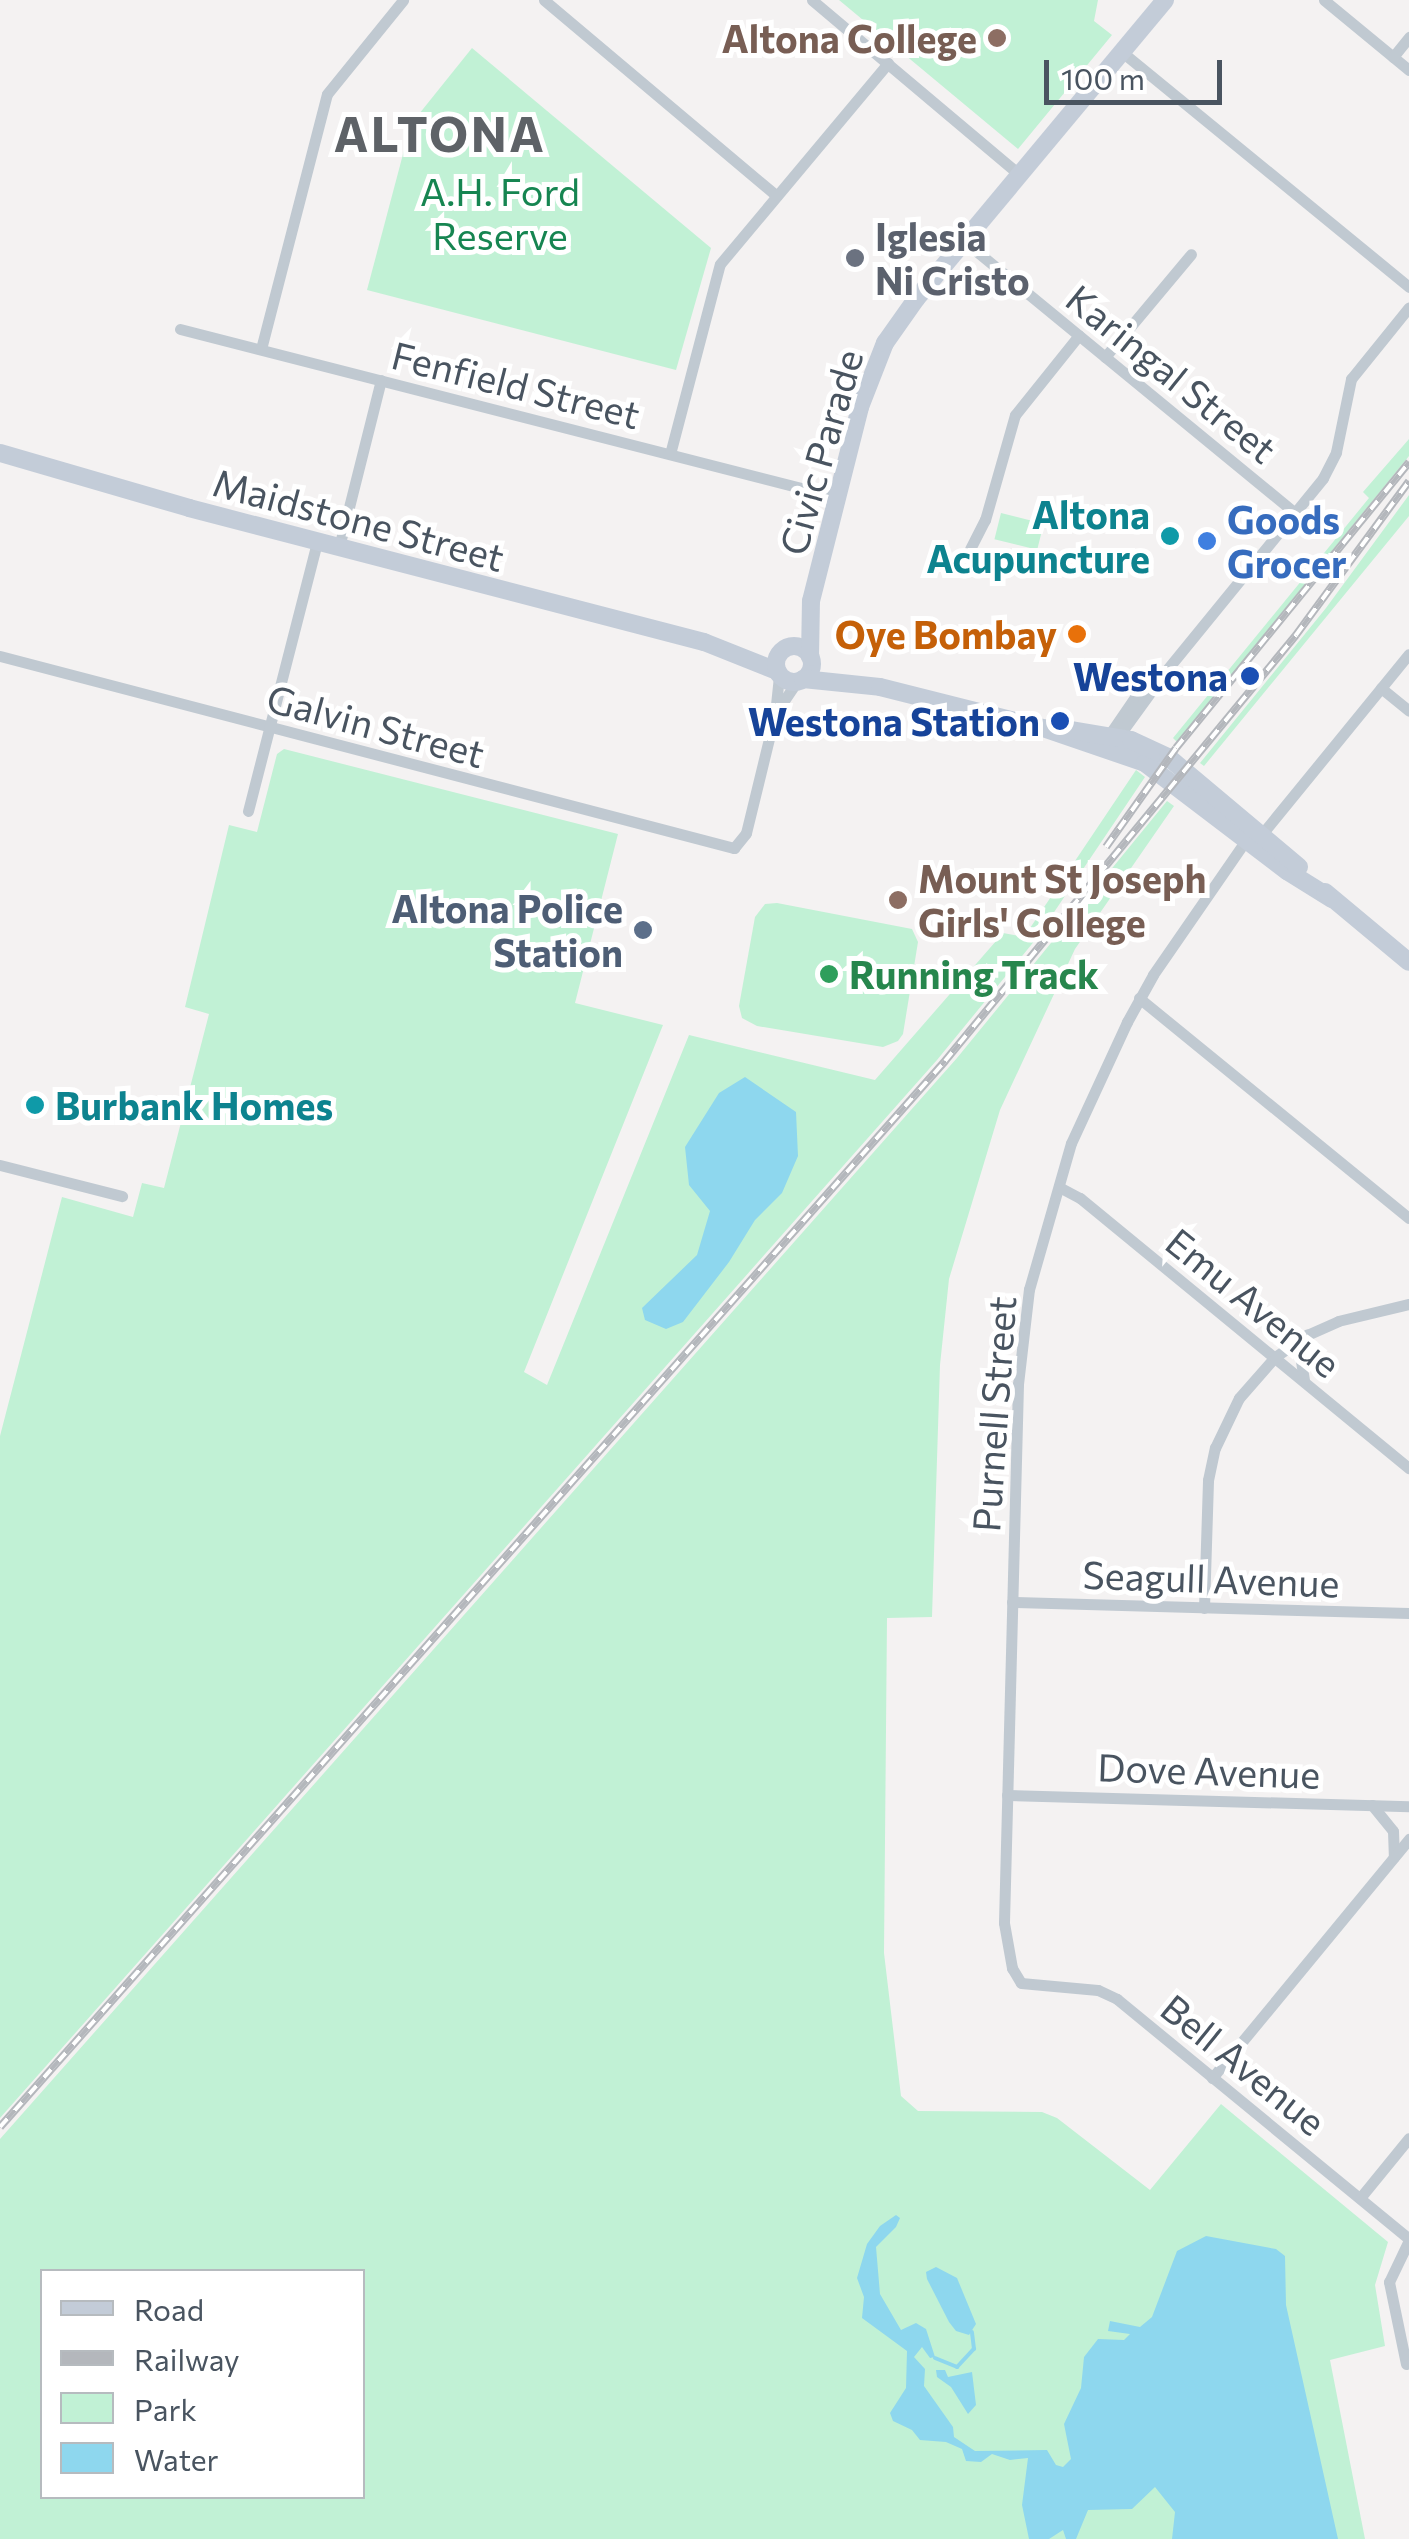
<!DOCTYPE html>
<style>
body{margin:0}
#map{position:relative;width:1409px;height:2539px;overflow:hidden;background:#f4f2f2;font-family:Commissioner,sans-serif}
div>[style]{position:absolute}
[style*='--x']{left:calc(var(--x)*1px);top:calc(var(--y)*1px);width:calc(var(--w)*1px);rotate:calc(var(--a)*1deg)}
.green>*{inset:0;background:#c1f1d5;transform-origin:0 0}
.water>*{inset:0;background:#8ed7ee}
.stream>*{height:4px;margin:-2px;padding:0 2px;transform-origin:2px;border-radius:2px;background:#8ed7ee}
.street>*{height:11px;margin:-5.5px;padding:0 5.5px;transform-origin:5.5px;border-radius:5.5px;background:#c0c9d1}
.secondary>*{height:18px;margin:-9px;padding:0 9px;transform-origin:9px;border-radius:9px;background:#c3ccd8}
.secondary>.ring{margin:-9px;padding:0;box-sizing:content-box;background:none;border:18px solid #c3ccd8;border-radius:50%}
.rail>*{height:8px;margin-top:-4px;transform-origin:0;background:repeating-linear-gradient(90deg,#fff 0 11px,#b4b7bc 0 22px);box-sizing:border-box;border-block:2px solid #b4b7bc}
.dots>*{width:28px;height:28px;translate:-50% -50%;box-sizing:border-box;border:5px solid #fff;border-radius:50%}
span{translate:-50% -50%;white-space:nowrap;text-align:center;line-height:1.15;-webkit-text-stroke:10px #fff;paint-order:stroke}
.education-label{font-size:38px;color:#785e54;font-weight:700}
.right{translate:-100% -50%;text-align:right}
.left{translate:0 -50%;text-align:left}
.park-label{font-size:38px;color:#168551}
.worship-label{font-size:38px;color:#5b616d;font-weight:700}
.street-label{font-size:38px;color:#495460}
.culture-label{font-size:38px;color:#0d838f;font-weight:700}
.shop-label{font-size:38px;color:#366cbe;font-weight:700}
.food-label{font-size:38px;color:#c56008;font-weight:700}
.transit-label{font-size:38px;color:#164399;font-weight:700}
.service-label{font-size:38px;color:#4e5e75;font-weight:700}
.leisure-label{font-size:38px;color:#27864d;font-weight:700}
.district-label{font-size:48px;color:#5e6267;font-weight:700;letter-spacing:2.5px}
.legend{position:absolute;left:40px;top:2269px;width:325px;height:230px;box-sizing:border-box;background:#fff;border:2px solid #b6bbbf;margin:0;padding:12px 18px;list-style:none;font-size:30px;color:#495460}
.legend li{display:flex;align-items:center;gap:20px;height:50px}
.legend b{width:50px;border:2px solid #b6bbbf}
.scale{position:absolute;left:1044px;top:60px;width:178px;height:45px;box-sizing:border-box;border:5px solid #495460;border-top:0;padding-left:12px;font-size:30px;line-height:35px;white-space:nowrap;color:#495460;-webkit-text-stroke:8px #fff;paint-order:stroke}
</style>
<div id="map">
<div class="green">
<div style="clip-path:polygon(839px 0,1098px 0,1094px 21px,1112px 35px,1018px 149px)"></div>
<div style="clip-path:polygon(472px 48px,711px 248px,676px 370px,367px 290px,411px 124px)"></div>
<div style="clip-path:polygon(1409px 439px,1409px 456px,1177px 742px,1173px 738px,1369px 498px,1363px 492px)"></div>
<div style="clip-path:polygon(1409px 495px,1409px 516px,1204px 766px,1200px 763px,1326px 608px)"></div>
<div style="left:1001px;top:513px;width:44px;height:27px;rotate:14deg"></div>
<div style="clip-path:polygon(284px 749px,618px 834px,575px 1003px,663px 1025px,524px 1372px,547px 1385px,689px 1035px,875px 1080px,1003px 933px,1024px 937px,1136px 770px,1145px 777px,1036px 939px,937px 1060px,0 2118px,0 1436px,62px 1197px,133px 1217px,142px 1183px,164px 1188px,209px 1014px,185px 1007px,229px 825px,257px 832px,277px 754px)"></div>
<div style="clip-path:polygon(evenodd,1167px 801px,1174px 806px,1075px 949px,1000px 1110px,949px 1279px,940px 1365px,932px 1617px,887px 1618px,884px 1953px,901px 2096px,918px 2111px,1042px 2112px,1057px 2118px,1150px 2190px,1221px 2104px,1388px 2242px,1375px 2285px,1385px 2346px,1330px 2360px,1365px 2539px,0 2539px,0 2139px,957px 1058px,1167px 801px,42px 2272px,362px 2272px,362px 2496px,42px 2496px,42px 2272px)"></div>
<div style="clip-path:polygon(777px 903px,912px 929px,918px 942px,903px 1034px,898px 1041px,883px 1047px,757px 1026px,742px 1018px,739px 1006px,755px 917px,765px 904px)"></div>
</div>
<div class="water">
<div style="clip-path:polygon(745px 1077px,796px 1112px,798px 1156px,782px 1193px,755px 1220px,729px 1262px,683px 1322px,666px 1329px,645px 1320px,642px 1308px,697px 1255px,710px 1211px,689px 1185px,685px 1147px,719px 1093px)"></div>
<div style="clip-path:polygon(896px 2215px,900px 2218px,896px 2227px,876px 2247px,880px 2294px,901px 2330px,916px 2323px,926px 2329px,935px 2357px,930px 2358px,922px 2347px,914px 2357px,925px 2369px,924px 2386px,953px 2427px,954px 2437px,975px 2451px,1047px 2450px,1056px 2465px,1063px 2467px,1071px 2459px,1064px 2424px,1081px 2388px,1084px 2357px,1098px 2339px,1124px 2340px,1130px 2334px,1108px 2331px,1110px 2321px,1140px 2327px,1152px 2317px,1177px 2251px,1206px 2236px,1276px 2249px,1285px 2256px,1286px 2305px,1338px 2539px,1172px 2539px,1175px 2512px,1155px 2487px,1132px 2509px,1088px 2510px,1076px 2539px,1066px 2539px,1063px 2530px,1049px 2539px,1029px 2539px,1022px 2505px,1028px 2458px,1010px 2460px,992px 2454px,981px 2462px,966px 2461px,962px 2449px,946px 2442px,920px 2440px,912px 2430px,893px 2421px,890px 2413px,906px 2388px,907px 2351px,862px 2318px,864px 2297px,857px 2278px,867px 2244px,880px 2226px)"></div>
<div style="clip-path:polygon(936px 2267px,957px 2278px,976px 2324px,969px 2335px,956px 2331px,949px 2322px,927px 2279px,926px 2272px)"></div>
<div style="clip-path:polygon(945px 2370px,948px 2377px,972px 2372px,976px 2405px,968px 2414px,951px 2387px,937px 2377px,936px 2370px)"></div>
</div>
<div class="stream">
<div style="--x:935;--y:2358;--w:24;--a:22"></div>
<div style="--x:957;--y:2367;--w:25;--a:-47"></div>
<div style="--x:974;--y:2349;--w:17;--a:-97"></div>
</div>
<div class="street">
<div style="--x:544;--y:0;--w:304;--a:40.1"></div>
<div style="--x:812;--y:0;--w:272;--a:40.1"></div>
<div style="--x:1324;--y:0;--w:110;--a:39.5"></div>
<div style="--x:1122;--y:52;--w:371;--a:39.3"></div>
<div style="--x:1393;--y:57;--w:26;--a:-51"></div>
<div style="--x:964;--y:241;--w:428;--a:39.4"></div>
<div style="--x:180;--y:329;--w:677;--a:14.36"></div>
<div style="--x:261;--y:349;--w:263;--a:-75.5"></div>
<div style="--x:327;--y:94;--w:121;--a:-51"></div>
<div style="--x:1105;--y:357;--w:134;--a:-50.1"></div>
<div style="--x:670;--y:454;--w:196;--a:-75.3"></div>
<div style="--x:720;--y:264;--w:262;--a:-50.1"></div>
<div style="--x:339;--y:547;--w:172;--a:-75.9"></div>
<div style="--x:970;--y:549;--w:33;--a:-63"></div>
<div style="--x:985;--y:520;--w:109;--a:-74.1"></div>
<div style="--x:1015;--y:415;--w:102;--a:-51.3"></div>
<div style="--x:0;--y:656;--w:759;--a:14.66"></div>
<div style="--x:734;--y:848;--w:19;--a:-51"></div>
<div style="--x:746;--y:833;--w:122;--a:-76.3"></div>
<div style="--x:775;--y:714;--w:39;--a:-84"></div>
<div style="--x:1381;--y:688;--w:36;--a:39"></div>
<div style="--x:777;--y:711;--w:36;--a:-56"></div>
<div style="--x:1109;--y:735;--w:46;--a:-55.6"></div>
<div style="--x:1135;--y:697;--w:25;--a:-40"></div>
<div style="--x:1118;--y:737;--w:80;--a:-54.1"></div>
<div style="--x:1165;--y:672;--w:250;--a:-50.8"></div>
<div style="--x:1323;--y:478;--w:29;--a:-63"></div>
<div style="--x:1336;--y:452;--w:75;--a:-78.4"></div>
<div style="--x:1351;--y:379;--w:92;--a:-51.1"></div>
<div style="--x:248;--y:811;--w:278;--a:-75.6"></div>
<div style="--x:1262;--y:834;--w:232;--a:-50.8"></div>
<div style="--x:1246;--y:840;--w:164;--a:124.6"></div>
<div style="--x:1153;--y:975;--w:54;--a:119"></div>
<div style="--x:1127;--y:1022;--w:133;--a:114.8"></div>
<div style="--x:1071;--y:1143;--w:152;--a:106"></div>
<div style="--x:1029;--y:1289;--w:96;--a:96.6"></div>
<div style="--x:1018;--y:1384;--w:539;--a:91.49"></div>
<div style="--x:1004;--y:1923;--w:46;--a:79.9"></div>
<div style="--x:1012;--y:1968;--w:17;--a:59"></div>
<div style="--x:1021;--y:1983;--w:77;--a:5.2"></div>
<div style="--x:1098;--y:1990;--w:21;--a:25"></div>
<div style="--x:1117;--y:1999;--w:378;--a:39.4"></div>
<div style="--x:1139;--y:998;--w:348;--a:39.2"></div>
<div style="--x:0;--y:1165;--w:126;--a:14.3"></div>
<div style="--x:1059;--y:1187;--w:24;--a:28"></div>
<div style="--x:1080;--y:1198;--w:426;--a:39.4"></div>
<div style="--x:1304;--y:1380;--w:26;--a:-99"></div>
<div style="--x:1300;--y:1354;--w:20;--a:-70"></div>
<div style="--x:1012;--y:1602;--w:397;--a:1.6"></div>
<div style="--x:1204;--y:1608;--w:128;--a:-88.2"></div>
<div style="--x:1208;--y:1480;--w:33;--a:-78"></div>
<div style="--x:1215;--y:1448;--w:55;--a:-64.4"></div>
<div style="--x:1239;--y:1398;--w:55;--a:-48.7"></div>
<div style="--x:1275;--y:1357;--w:39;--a:-35"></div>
<div style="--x:1307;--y:1335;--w:34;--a:-24"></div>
<div style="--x:1338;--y:1321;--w:73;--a:-13.5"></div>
<div style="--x:1007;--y:1795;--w:402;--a:1.6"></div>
<div style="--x:1372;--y:1805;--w:33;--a:51"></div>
<div style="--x:1393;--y:1831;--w:26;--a:88"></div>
<div style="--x:1212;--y:2078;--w:310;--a:-50.5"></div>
<div style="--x:1360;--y:2198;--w:77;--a:-50.8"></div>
<div style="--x:1406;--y:2364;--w:84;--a:-101.7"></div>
<div style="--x:1389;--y:2282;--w:47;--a:-64.5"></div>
</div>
<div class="secondary">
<div style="--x:0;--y:453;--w:197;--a:16.2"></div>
<div style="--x:189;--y:508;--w:532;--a:14.58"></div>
<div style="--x:704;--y:642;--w:79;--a:21.7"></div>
<div class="ring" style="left:776px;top:646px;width:18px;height:18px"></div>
<div style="--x:810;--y:657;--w:56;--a:-89"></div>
<div style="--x:811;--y:601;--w:200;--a:-75.8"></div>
<div style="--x:860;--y:407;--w:69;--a:-68.7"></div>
<div style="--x:885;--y:343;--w:54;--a:-54.8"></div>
<div style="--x:916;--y:299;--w:389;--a:-50.2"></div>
<div style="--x:803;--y:679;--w:77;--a:5.9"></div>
<div style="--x:880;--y:687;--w:168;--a:14.1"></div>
<div style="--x:1043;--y:728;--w:108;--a:18.9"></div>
<div style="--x:1145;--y:763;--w:178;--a:37.3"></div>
<div style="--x:1287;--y:871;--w:53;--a:31.9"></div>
<div style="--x:1070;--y:730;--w:62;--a:9.3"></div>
<div style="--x:1131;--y:740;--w:41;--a:24.7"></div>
<div style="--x:1168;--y:757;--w:171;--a:40"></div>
<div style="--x:1325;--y:892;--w:109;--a:39.8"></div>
</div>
<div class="rail">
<div style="--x:1106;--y:847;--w:121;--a:-54.7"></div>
<div style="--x:1176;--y:748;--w:369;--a:-50.8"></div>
<div style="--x:0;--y:2127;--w:1425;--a:-48.44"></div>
<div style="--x:945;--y:1061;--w:552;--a:-50.51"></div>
<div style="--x:1296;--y:635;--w:191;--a:-53.7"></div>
</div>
<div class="dots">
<div style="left:997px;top:38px;background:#8d6e63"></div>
<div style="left:855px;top:258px;background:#6b7280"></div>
<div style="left:1170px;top:536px;background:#0f9aa8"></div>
<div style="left:1207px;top:541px;background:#3f7fe0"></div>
<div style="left:1077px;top:634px;background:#e8710a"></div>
<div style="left:1250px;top:676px;background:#1a4fb4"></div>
<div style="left:1060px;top:721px;background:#1a4fb4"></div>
<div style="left:898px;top:900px;background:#8d6e63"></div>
<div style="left:643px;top:930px;background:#5c6f8a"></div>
<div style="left:829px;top:974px;background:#2e9e5b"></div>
<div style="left:35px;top:1105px;background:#0f9aa8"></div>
</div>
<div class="education-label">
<span class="right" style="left:977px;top:38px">Altona College</span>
<span class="left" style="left:918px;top:900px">Mount St Joseph<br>Girls' College</span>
</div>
<div class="park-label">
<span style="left:500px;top:213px">A.H. Ford<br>Reserve</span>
</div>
<div class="worship-label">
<span class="left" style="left:875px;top:258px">Iglesia<br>Ni Cristo</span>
</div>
<div class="street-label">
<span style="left:1172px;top:373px;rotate:39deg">Karingal Street</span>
<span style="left:516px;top:384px;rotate:14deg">Fenfield Street</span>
<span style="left:820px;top:452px;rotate:-74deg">Civic Parade</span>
<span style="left:359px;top:519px;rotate:15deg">Maidstone Street</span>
<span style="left:376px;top:725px;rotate:15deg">Galvin Street</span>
<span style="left:1254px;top:1302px;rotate:39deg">Emu Avenue</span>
<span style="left:993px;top:1414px;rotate:-86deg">Purnell Street</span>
<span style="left:1211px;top:1578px;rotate:2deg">Seagull Avenue</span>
<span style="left:1209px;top:1770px;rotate:2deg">Dove Avenue</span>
<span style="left:1244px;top:2064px;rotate:39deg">Bell Avenue</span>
</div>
<div class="culture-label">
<span class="right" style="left:1150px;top:536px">Altona<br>Acupuncture</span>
<span class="left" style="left:55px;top:1105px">Burbank Homes</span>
</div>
<div class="shop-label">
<span class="left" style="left:1227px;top:541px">Goods<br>Grocer</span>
</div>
<div class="food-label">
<span class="right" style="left:1057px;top:634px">Oye Bombay</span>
</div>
<div class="transit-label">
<span class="right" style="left:1228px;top:676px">Westona</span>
<span class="right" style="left:1040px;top:721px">Westona Station</span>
</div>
<div class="service-label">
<span class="right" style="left:623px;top:930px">Altona Police<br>Station</span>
</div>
<div class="leisure-label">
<span class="left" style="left:849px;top:974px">Running Track</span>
</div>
<div class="district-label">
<span style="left:440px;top:133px">ALTONA</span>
</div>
<ul class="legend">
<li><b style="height:12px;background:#c3ccd8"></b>Road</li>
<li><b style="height:12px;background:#b4b7bc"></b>Railway</li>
<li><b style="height:28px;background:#c1f1d5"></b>Park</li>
<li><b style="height:28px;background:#8ed7ee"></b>Water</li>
</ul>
<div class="scale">100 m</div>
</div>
